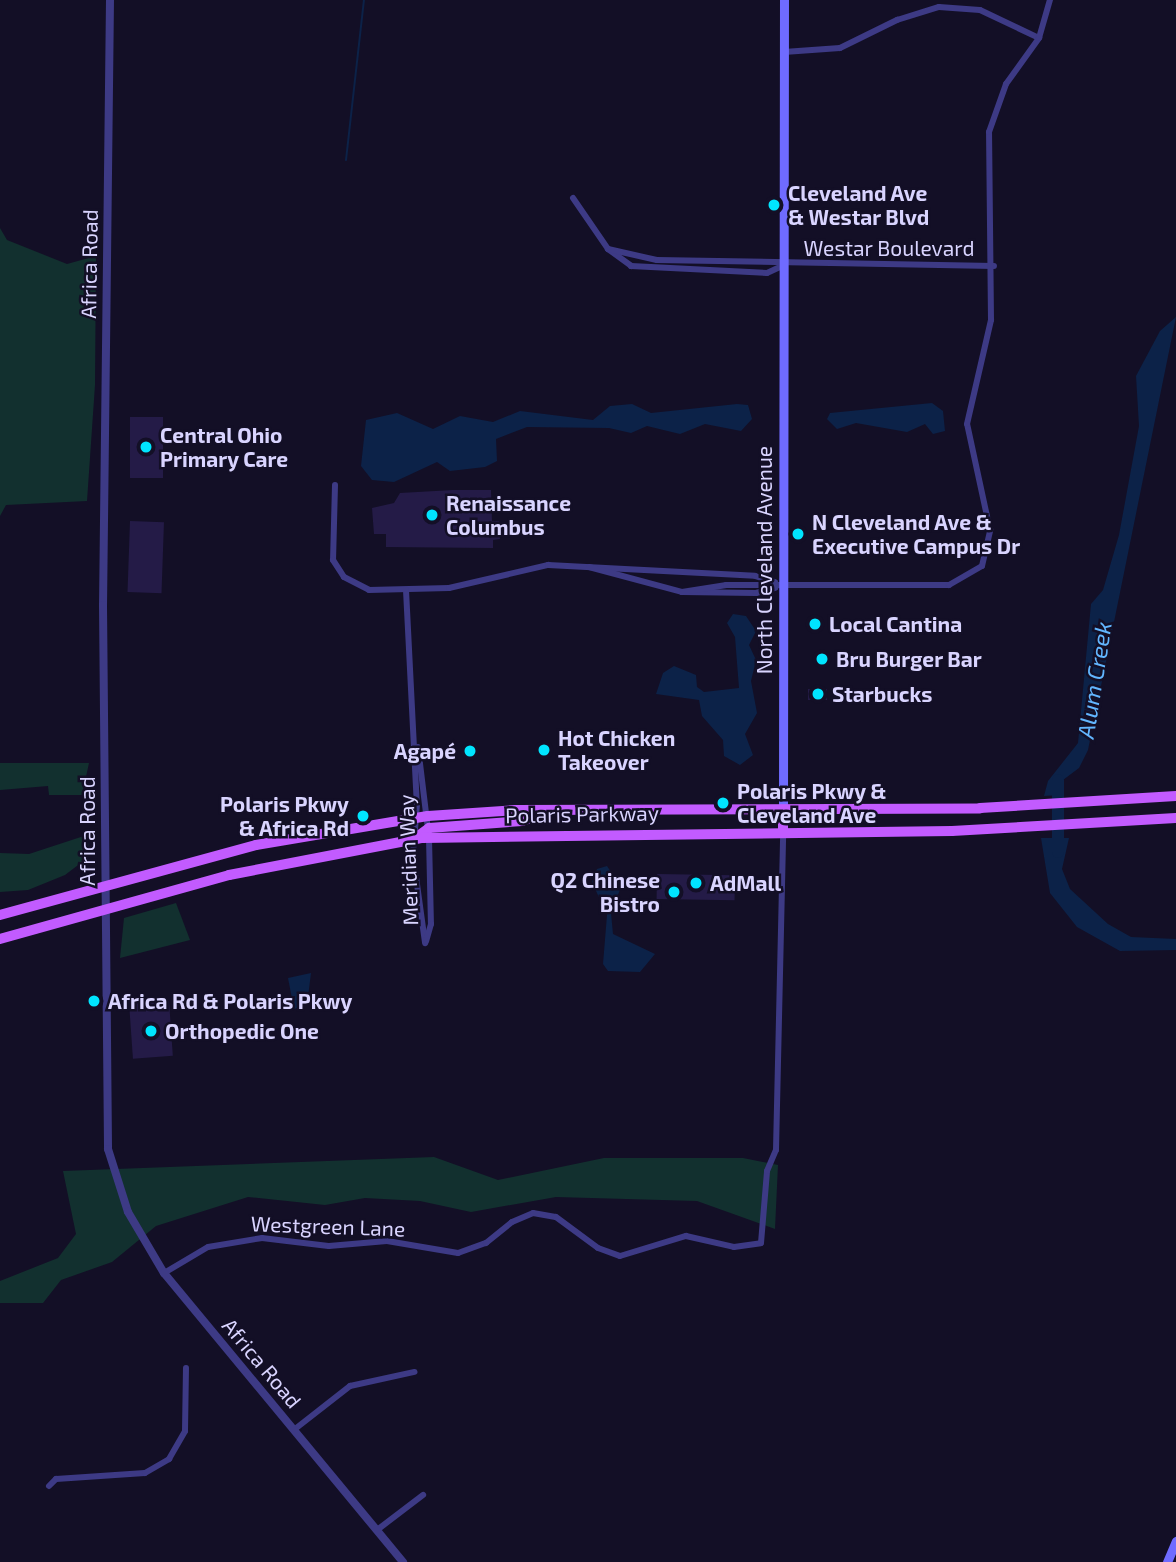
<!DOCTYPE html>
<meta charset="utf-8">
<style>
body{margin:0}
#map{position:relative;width:1176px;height:1562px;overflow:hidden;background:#130f26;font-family:"Exo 2",sans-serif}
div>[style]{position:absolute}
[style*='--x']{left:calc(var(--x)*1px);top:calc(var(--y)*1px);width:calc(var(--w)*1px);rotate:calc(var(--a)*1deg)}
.green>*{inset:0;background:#12302f}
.water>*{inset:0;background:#0c2248}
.stream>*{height:2px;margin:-1px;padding:0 1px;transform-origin:1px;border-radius:1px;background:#0c2248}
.river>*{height:12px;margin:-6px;padding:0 6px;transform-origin:6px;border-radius:6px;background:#0c2248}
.building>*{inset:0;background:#241b47;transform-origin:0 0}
.minor>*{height:6px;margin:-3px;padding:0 3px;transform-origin:3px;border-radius:3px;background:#3d3a85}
.tertiary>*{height:8px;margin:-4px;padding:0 4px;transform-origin:4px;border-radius:4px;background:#3d3a85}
.secondary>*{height:9px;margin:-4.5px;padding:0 4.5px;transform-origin:4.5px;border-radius:4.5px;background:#6f6bff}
.primary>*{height:10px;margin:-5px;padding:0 5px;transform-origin:5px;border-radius:5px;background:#c25bff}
.dots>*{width:19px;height:19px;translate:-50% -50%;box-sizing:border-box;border:4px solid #130f26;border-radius:50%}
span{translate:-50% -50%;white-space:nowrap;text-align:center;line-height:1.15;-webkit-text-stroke:5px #130f26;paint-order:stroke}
.poi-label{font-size:21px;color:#d9d4ff;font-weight:700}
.left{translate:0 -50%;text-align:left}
.right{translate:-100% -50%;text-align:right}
.street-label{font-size:21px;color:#d9d4ff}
.water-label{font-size:23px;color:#62b6ff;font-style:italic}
</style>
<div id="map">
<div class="green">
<div style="clip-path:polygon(0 228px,7px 240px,67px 264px,96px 256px,95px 385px,87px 501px,6px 505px,0 516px)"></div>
<div style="clip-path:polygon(0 763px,89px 763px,82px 795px,49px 795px,48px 786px,0 790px)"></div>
<div style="clip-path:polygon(87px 835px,90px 856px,65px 875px,28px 890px,0 892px,0 853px,29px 854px)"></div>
<div style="clip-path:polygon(176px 903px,190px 940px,120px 958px,124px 918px)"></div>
<div style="clip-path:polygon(434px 1157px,498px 1180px,604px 1158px,743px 1158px,778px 1165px,775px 1229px,697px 1201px,556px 1197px,471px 1212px,420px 1201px,365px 1198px,325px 1205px,248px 1197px,156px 1226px,112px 1262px,61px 1280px,43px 1303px,0 1303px,0 1281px,58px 1258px,76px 1234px,63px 1171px)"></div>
</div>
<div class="water">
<div style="clip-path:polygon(1176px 317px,1088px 750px,1079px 768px,1063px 780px,1059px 795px,1044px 796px,1048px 781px,1078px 743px,1091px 604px,1103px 590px,1119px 535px,1139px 426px,1136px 376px,1160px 331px)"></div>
<div style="clip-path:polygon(932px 403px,943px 411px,945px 431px,933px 434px,925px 424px,907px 432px,856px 423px,837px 429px,827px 419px,830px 413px)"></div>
<div style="clip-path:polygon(632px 404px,651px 413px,737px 404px,748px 405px,752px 419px,741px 431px,705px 424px,680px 434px,647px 426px,631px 433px,609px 428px,527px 427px,496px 439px,497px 461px,485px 467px,450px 471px,437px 462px,394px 482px,372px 480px,361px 466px,366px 420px,397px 413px,433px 429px,460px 416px,493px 422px,520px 411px,593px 420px,610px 406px)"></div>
<div style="clip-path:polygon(733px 614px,746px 616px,756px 631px,749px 645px,756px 660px,751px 681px,757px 713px,745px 734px,753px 755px,740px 765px,724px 756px,723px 740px,702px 716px,699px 700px,656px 694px,663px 673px,674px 666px,696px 675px,697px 687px,704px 692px,739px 688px,735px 637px,727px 623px)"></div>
<div style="clip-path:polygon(1041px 838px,1069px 838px,1062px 869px,1070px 889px,1108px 924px,1131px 937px,1176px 939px,1176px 950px,1120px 951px,1077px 927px,1050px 893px)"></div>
<div style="clip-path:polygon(607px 866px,621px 887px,611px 913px,613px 934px,655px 954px,640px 972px,608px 971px,603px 964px,607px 915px,592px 882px,597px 869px)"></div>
<div style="clip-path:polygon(311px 973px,307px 1005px,294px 1009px,288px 978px)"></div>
</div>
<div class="stream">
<div style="--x:346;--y:160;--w:161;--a:-83.6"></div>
</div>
<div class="river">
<div style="--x:1058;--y:780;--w:72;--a:90"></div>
</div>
<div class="building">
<div style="left:130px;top:417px;width:33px;height:61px"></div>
<div style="clip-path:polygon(453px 490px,491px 490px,492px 521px,499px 521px,500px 539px,493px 540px,493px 548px,386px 547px,386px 534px,374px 534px,372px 508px,394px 503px,400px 493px)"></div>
<div style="left:130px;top:521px;width:34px;height:71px;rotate:2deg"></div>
<div style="left:808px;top:689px;width:19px;height:11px"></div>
<div style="left:657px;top:874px;width:78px;height:25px;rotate:1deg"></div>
<div style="left:169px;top:1001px;width:55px;height:40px;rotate:86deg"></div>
</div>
<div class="minor">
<div style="--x:784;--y:52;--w:56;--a:-4.1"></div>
<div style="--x:840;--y:48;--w:64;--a:-26.2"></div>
<div style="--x:897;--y:20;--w:44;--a:-17.2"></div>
<div style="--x:939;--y:7;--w:41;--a:4.2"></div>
<div style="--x:980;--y:10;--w:65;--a:25.4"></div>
<div style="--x:573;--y:198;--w:62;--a:55.5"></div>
<div style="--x:608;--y:249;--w:29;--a:36"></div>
<div style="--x:631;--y:266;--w:136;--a:2.9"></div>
<div style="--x:767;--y:273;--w:19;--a:-25"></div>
<div style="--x:608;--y:249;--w:50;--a:12.7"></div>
<div style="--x:657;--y:260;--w:337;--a:1"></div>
<div style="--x:335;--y:485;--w:75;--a:91.5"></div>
<div style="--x:333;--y:560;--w:20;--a:57"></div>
<div style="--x:344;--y:577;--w:28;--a:27"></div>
<div style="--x:369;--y:590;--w:80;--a:-1.4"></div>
<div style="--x:449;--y:588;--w:102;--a:-13.1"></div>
<div style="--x:548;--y:565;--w:207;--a:3"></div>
<div style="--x:755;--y:576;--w:21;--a:17"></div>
<div style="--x:589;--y:567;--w:96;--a:15"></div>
<div style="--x:682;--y:592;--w:74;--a:0.8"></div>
<div style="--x:756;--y:593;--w:20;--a:-15"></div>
<div style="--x:406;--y:590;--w:214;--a:87.1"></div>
<div style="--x:417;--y:804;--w:51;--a:94.5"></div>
<div style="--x:413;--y:855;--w:89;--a:82.2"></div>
<div style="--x:682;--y:592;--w:45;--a:-9"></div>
<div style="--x:726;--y:585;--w:223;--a:0"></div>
<div style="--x:949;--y:585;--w:38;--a:-30"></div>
<div style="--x:982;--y:566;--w:37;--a:-77"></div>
<div style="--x:990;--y:530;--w:108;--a:-102.2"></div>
<div style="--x:967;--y:424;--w:107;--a:-77"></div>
<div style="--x:991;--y:320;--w:188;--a:-90.6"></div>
<div style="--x:989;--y:132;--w:51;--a:-70.5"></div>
<div style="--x:1006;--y:84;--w:57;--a:-54.3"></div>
<div style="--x:1039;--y:38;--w:40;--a:-74"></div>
<div style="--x:418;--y:747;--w:92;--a:83.1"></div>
<div style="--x:429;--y:838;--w:86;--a:88.7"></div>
<div style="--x:431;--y:924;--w:18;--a:106"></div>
<div style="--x:164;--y:1273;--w:51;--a:-30.6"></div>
<div style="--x:208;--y:1247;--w:55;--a:-9.5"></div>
<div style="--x:262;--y:1238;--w:67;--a:6.8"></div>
<div style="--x:329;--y:1246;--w:58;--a:-4.9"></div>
<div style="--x:387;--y:1241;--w:72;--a:9.6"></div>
<div style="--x:458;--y:1253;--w:30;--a:-20"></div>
<div style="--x:486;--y:1243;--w:33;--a:-39"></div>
<div style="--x:512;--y:1222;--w:23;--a:-23"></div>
<div style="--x:533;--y:1213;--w:23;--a:10"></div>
<div style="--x:556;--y:1217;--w:52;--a:36.4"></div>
<div style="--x:598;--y:1248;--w:23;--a:20"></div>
<div style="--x:620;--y:1256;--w:69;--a:-16.9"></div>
<div style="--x:686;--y:1236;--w:49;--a:12.9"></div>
<div style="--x:734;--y:1247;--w:27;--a:-8"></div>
<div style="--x:761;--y:1243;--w:72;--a:-85.2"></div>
<div style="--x:767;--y:1171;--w:23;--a:-67"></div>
<div style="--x:776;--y:1150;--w:317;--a:-88.7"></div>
<div style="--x:295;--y:1429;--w:70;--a:-38"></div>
<div style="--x:350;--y:1386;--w:66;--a:-12.3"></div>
<div style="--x:49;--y:1486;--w:10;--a:-45"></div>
<div style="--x:56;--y:1479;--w:89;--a:-3.9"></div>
<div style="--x:145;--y:1473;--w:28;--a:-30"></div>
<div style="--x:169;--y:1459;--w:32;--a:-60"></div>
<div style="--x:185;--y:1431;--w:63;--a:-89.1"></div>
<div style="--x:377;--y:1530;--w:58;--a:-37.3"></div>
</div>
<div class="tertiary">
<div style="--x:110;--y:0;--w:605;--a:90.66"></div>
<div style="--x:103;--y:605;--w:544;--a:89.47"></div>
<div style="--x:108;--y:1149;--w:66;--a:72.4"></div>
<div style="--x:128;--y:1212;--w:71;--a:59.5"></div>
<div style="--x:164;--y:1273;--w:375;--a:50.4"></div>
</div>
<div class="secondary">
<div style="--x:783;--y:810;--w:810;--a:-89.93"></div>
<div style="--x:1167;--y:1562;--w:23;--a:-67"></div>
</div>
<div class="primary">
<div style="--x:783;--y:810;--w:23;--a:90"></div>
<div style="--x:414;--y:839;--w:19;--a:-36"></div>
<div style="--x:429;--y:828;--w:93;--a:-4.3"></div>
<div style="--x:522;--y:821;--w:27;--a:-20"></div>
<div style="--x:0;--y:915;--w:265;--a:-15.3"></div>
<div style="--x:256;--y:845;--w:174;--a:-9.6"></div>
<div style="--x:428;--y:816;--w:88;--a:-3.9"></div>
<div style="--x:516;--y:810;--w:464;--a:-0.2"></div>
<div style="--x:980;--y:808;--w:196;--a:-3.5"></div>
<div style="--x:0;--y:939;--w:238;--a:-15.6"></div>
<div style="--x:229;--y:875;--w:197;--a:-10.9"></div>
<div style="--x:422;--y:838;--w:530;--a:-0.76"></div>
<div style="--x:952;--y:831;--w:224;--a:-3.3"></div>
</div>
<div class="dots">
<div style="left:774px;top:205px;background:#00e5ff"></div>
<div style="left:146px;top:447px;background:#00e5ff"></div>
<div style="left:432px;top:515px;background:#00e5ff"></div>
<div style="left:798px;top:534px;background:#00e5ff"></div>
<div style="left:815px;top:624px;background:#00e5ff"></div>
<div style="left:822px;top:659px;background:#00e5ff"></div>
<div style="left:818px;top:694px;background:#00e5ff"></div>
<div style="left:544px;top:750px;background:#00e5ff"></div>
<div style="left:470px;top:751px;background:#00e5ff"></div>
<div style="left:723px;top:803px;background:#00e5ff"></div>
<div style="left:363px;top:816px;background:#00e5ff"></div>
<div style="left:696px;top:883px;background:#00e5ff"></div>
<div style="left:674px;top:892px;background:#00e5ff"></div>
<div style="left:94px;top:1001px;background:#00e5ff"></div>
<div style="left:151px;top:1031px;background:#00e5ff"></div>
</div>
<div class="poi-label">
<span class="left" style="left:788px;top:205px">Cleveland Ave<br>&amp; Westar Blvd</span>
<span class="left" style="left:160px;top:447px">Central Ohio<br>Primary Care</span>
<span class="left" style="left:446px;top:515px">Renaissance<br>Columbus</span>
<span class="left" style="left:812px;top:534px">N Cleveland Ave &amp;<br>Executive Campus Dr</span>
<span class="left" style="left:829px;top:624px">Local Cantina</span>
<span class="left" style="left:836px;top:659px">Bru Burger Bar</span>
<span class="left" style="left:832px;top:694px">Starbucks</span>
<span class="left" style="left:558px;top:750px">Hot Chicken<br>Takeover</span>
<span class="right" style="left:456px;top:751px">Agapé</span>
<span class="left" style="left:737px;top:803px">Polaris Pkwy &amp;<br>Cleveland Ave</span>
<span class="right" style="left:349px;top:816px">Polaris Pkwy<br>&amp; Africa Rd</span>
<span class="right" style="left:660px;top:892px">Q2 Chinese<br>Bistro</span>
<span class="left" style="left:710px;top:883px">AdMall</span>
<span class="left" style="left:108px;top:1001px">Africa Rd &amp; Polaris Pkwy</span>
<span class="left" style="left:165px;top:1031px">Orthopedic One</span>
</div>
<div class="street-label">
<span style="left:889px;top:248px">Westar Boulevard</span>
<span style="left:89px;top:264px;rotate:-89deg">Africa Road</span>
<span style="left:764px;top:560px;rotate:-90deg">North Cleveland Avenue</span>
<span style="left:582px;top:814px;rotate:-1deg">Polaris Parkway</span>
<span style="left:87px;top:831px;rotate:-90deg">Africa Road</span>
<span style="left:408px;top:860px;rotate:-92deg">Meridian Way</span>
<span style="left:328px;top:1226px;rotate:2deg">Westgreen Lane</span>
<span style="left:262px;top:1363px;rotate:50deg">Africa Road</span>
</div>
<div class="water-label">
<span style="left:1094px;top:680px;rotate:-81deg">Alum Creek</span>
</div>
</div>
